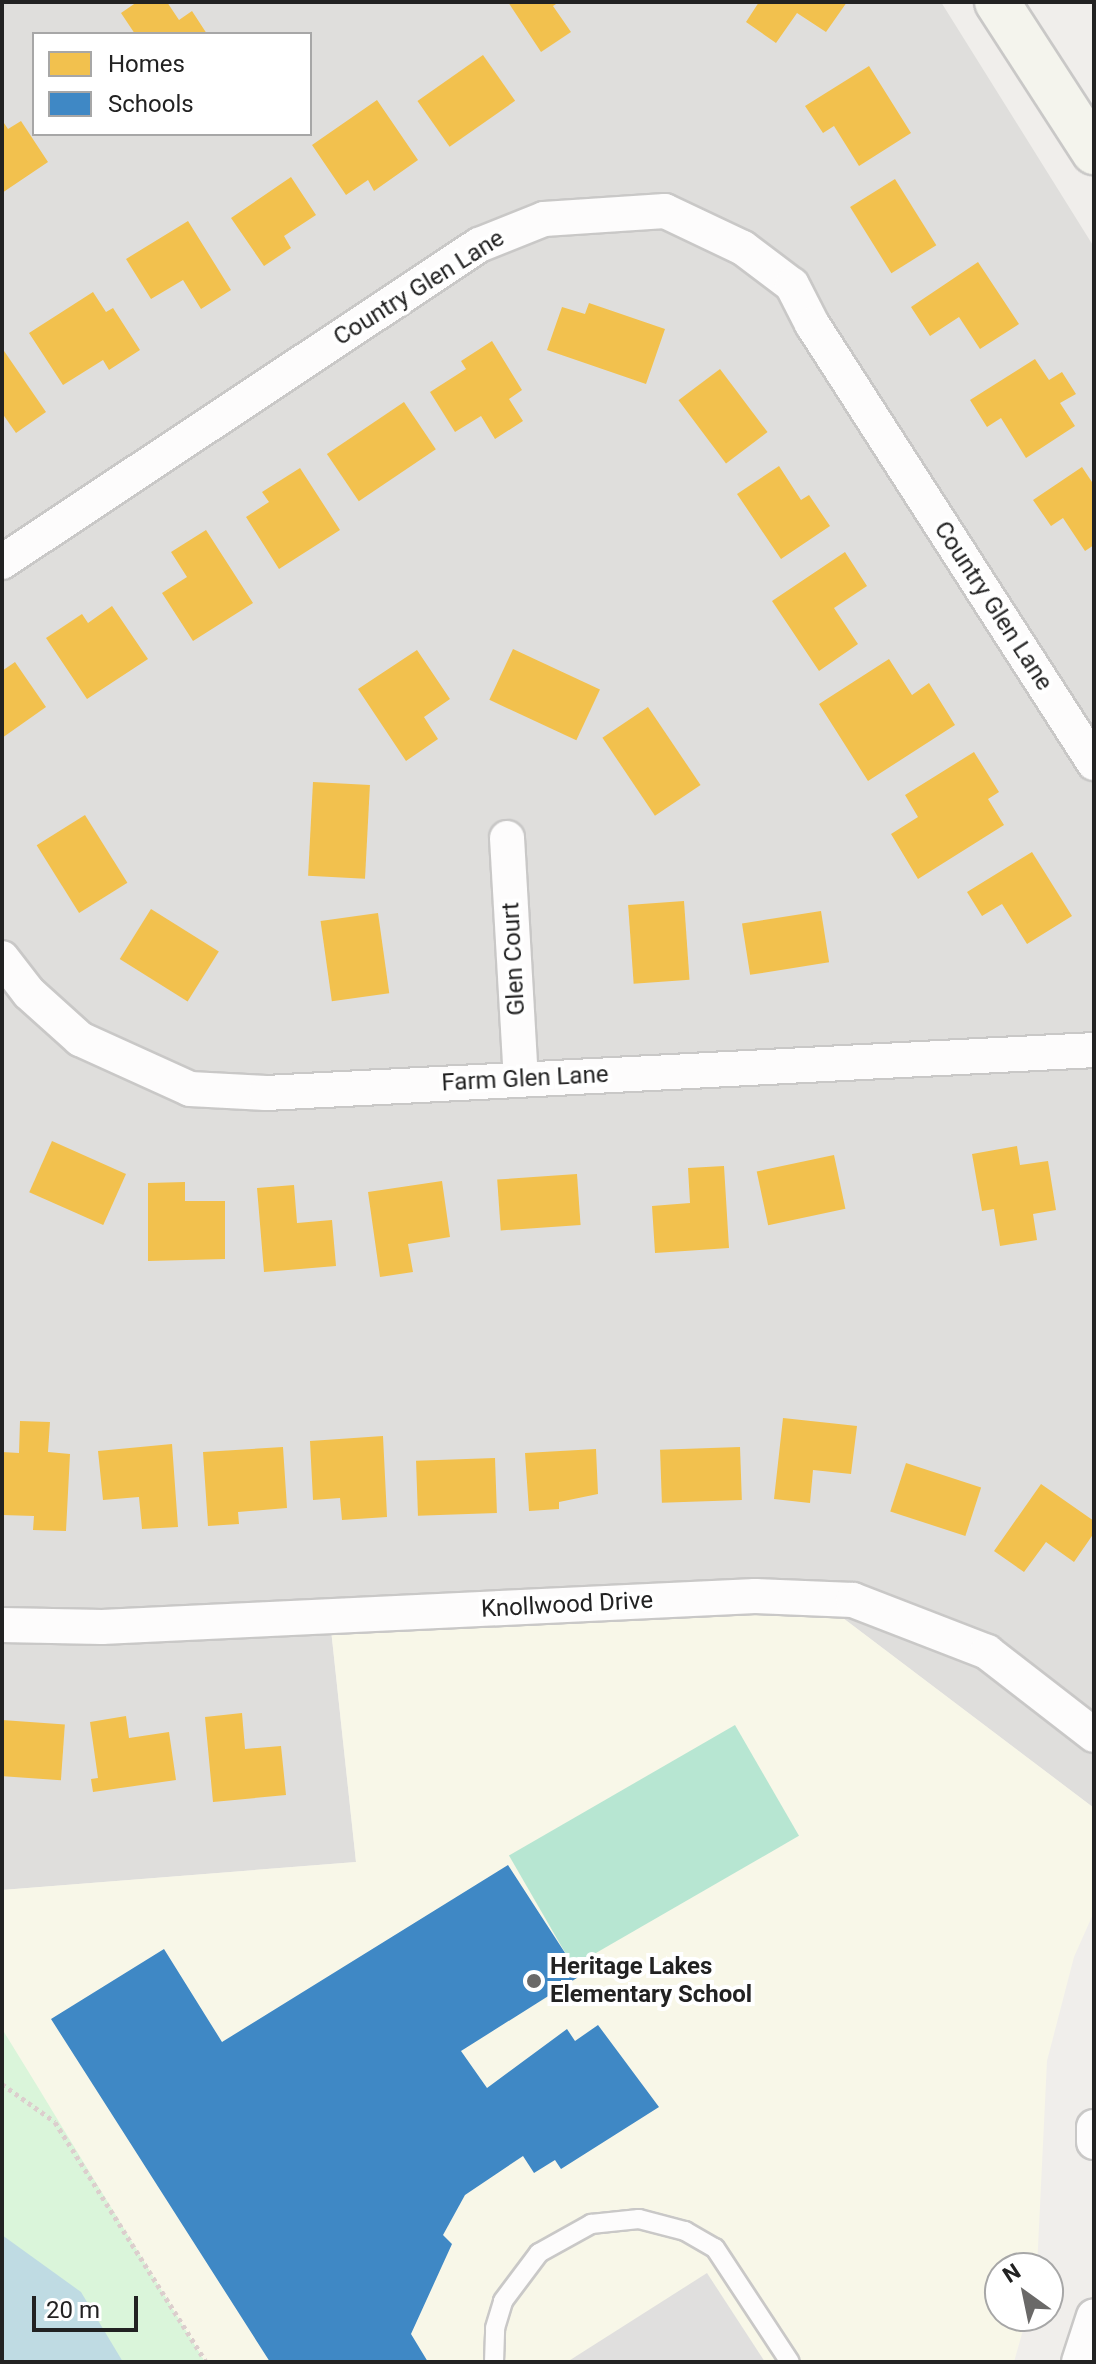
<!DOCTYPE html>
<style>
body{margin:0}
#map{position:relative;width:1096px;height:2364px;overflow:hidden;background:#f0eeeb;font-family:Roboto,sans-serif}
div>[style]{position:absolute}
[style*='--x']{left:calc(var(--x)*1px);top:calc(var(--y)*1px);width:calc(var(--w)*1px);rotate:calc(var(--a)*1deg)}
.residential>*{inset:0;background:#dfdedc}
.education>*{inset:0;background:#f8f7e8}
.park>*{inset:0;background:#daf5da}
.pitch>*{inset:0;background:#b7e6d2;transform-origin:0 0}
.parking>*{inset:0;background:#e0dfde}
.water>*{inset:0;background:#bfdbe3}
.homes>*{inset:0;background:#f2c14e;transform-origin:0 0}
.schools>*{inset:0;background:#3f88c5}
.path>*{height:5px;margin-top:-2.5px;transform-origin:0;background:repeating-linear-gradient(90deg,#dccecd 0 4px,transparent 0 8px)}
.roads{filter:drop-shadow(2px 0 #c9c8c7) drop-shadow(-2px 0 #c9c8c7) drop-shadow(0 2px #c9c8c7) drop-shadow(0 -2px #c9c8c7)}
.service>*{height:18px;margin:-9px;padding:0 9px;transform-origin:9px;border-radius:9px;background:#fdfcfc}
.minor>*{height:34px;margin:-17px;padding:0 17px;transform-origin:17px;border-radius:17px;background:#fdfcfc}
.secondary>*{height:44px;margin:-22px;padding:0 22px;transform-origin:22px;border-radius:22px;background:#f4f4ed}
.dots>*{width:22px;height:22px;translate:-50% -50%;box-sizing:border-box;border:4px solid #fff;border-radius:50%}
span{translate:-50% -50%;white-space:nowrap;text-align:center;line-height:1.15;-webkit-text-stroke:8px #fff;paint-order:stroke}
.street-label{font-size:24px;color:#222}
.poi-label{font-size:24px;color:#222;font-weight:700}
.left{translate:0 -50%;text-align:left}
.frame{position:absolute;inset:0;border:4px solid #222;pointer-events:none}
.legend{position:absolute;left:32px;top:32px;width:280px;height:104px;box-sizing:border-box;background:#fff;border:2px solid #a7a7a7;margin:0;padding:10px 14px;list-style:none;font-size:24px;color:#222}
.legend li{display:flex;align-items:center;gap:16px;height:40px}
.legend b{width:40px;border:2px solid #a7a7a7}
.north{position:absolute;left:984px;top:2252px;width:80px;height:80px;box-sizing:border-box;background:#fff;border:2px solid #a7a7a7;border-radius:50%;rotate:327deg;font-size:22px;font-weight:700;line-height:32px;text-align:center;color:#222}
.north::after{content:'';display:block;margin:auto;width:28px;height:36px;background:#6a6968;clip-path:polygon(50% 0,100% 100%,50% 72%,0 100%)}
.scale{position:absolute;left:32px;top:2296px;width:106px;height:36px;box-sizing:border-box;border:4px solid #222;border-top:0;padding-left:10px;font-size:24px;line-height:28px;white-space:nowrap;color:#222;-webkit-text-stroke:6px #fff;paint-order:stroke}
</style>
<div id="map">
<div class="residential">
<div style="clip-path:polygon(evenodd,2px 2px,941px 2px,1094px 247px,1094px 1808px,835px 1612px,331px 1630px,356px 1862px,2px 1890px,2px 2px,34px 34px,310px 34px,310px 134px,34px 134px,34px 34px)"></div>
</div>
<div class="education">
<div style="clip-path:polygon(835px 1612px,1094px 1808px,1094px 1912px,1074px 1957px,1047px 2061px,1037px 2268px,1000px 2268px,1000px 2316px,1027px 2316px,1014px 2362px,205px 2362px,2px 2033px,2px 1890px,356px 1862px,331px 1629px)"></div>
</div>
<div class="park">
<div style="clip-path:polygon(4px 2032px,36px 2084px,205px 2362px,2px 2362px)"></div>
</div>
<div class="pitch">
<div style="left:735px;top:1725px;width:128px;height:261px;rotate:60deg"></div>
</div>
<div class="parking">
<div style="clip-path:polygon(707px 2273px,765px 2362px,567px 2362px)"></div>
</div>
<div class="water">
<div style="clip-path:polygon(2px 2235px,81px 2292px,123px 2362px,2px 2362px)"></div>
</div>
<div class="homes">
<div style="clip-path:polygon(137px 2px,167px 2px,179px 20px,192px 11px,207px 34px,135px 34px,121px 13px)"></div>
<div style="clip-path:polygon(508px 2px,559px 2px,553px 6px,571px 32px,541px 52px)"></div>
<div style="clip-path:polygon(759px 2px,847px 2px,826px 32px,797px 13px,776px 43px,746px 22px)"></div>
<div style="left:483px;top:55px;width:56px;height:80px;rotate:55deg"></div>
<div style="clip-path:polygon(869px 66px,911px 133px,859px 166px,834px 126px,823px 133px,805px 106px)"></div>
<div style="clip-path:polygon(377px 100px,418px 160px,374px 191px,368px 180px,346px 195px,312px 145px)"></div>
<div style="clip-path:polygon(2px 120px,8px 129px,21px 121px,48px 162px,2px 193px)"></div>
<div style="clip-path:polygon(291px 177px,316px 215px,284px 236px,291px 248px,264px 266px,231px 218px)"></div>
<div style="left:895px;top:179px;width:78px;height:53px;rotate:58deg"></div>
<div style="clip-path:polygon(188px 221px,231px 290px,201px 309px,183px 280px,151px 299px,126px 259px)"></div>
<div style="clip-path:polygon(978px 262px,1019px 324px,980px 349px,959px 317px,930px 336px,911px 307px)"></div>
<div style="clip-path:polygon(93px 292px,106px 312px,113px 308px,140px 350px,109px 370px,103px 360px,63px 385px,29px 333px)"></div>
<div style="clip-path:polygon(589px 303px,665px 329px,646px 384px,547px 350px,562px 307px,585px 314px)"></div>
<div style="clip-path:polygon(492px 341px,522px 390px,509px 399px,523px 421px,495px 439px,481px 416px,455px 432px,430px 392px,466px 369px,461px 361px)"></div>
<div style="clip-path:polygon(2px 348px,46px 412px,16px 433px,2px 413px)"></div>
<div style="clip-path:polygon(1035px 359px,1049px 380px,1062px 372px,1076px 394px,1060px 403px,1075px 426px,1026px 458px,1001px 418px,987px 427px,970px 400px)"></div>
<div style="left:720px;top:369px;width:79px;height:52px;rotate:53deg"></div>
<div style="left:404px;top:402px;width:57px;height:93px;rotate:56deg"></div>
<div style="clip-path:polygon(779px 466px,801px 500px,809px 495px,830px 526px,781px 559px,737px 494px)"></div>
<div style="clip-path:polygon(1082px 467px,1094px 485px,1094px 545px,1085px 551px,1063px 518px,1051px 526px,1033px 500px)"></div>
<div style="clip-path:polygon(300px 468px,340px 530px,279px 569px,246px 517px,269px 502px,262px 492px)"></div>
<div style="clip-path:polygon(206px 530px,253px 603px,193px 641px,162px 593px,187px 577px,171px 552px)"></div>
<div style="clip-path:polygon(845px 552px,867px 586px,834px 608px,858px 644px,819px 671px,772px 601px)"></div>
<div style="clip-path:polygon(112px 606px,148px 659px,87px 699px,46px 638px,82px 614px,88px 623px)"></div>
<div style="left:513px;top:649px;width:96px;height:56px;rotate:25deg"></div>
<div style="clip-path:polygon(417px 650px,450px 699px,424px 717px,438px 739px,406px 761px,358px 689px)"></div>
<div style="clip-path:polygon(889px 659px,912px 695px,929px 683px,955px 725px,868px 781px,819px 704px)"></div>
<div style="clip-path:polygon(15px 662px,46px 707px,2px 738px,2px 671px)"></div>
<div style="left:648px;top:707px;width:94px;height:55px;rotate:56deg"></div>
<div style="clip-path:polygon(974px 752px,999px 792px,988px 799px,1004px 825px,918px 879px,891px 834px,918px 817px,905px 795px)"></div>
<div style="left:313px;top:782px;width:57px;height:94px;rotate:3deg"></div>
<div style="left:85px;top:815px;width:80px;height:57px;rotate:58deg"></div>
<div style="clip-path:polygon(1032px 852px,1072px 916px,1027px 944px,1002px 904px,982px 916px,967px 892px)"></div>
<div style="left:684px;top:901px;width:79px;height:56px;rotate:86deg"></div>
<div style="left:151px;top:909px;width:80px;height:59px;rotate:32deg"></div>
<div style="left:821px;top:911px;width:52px;height:80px;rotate:81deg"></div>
<div style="left:378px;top:913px;width:81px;height:58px;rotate:82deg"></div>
<div style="left:52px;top:1141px;width:81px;height:56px;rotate:24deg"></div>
<div style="clip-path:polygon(1017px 1146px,1020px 1165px,1048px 1161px,1056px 1210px,1033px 1214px,1037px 1240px,1000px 1246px,994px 1209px,982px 1211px,972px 1154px)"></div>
<div style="left:834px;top:1155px;width:55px;height:79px;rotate:78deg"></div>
<div style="clip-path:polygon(724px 1166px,729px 1248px,655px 1253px,652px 1206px,690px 1203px,688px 1168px)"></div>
<div style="left:577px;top:1174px;width:51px;height:80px;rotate:86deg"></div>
<div style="clip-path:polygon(442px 1181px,450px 1237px,408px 1244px,413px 1272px,380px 1277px,368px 1192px)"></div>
<div style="clip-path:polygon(185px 1182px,185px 1201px,225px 1201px,225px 1259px,148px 1261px,148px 1183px)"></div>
<div style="clip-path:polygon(294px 1185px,297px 1223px,332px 1220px,336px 1266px,264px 1272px,257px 1188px)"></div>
<div style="clip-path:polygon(783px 1418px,857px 1426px,851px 1474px,813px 1470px,810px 1503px,774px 1499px)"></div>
<div style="clip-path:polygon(20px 1421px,50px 1422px,48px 1452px,70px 1454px,66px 1531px,33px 1530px,34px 1516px,2px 1515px,2px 1452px,19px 1453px)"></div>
<div style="clip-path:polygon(383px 1436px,387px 1517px,342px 1520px,340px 1498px,313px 1500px,310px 1441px)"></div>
<div style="clip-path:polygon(172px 1444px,178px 1527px,142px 1529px,139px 1497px,103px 1500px,98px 1451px)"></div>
<div style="clip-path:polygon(283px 1447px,287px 1508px,238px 1512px,239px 1524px,208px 1526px,203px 1452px)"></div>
<div style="left:740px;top:1447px;width:53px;height:80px;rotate:88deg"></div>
<div style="clip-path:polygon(596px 1449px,598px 1494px,559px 1502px,559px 1509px,529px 1511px,525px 1453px)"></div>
<div style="left:495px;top:1458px;width:55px;height:79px;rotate:88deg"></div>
<div style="left:906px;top:1463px;width:79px;height:51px;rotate:18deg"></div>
<div style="clip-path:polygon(1041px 1484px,1094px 1521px,1094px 1533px,1074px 1562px,1046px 1542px,1024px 1572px,994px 1551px)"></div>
<div style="clip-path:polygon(242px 1713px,245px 1749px,281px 1746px,286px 1795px,213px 1802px,205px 1717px)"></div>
<div style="clip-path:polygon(126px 1716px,129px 1738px,169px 1732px,176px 1780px,93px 1792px,91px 1779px,98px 1778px,90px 1722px)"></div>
<div style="left:2px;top:1720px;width:63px;height:56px;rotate:4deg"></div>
</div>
<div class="schools">
<div style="clip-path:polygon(508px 1865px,580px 1976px,461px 2051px,487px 2088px,567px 2029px,575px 2041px,598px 2025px,659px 2107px,561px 2169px,555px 2160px,534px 2173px,523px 2156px,465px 2195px,443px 2235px,452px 2244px,411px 2334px,428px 2362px,270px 2362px,51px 2019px,164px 1949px,222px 2042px)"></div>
</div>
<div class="path">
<div style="--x:2;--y:2084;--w:65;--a:35.6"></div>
<div style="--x:55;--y:2122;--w:284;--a:57.8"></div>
</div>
<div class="roads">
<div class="service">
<div style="--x:494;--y:2362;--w:34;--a:-88"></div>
<div style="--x:495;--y:2328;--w:28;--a:-73"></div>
<div style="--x:503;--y:2301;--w:60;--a:-53.1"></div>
<div style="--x:539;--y:2253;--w:60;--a:-29.1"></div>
<div style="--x:591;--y:2224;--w:48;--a:-5.9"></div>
<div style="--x:639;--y:2219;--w:48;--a:14.6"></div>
<div style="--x:685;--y:2231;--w:34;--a:30"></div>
<div style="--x:715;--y:2248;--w:136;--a:56.7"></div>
</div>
<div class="minor">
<div style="--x:2;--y:562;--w:573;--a:-33.61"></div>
<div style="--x:479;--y:245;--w:70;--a:-21.8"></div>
<div style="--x:544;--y:219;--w:121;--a:-3.8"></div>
<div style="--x:665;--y:211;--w:86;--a:25.4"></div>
<div style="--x:743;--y:248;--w:61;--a:37.1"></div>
<div style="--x:792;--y:285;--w:44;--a:62.9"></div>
<div style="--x:812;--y:324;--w:522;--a:57.28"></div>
<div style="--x:507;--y:838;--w:241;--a:86.7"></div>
<div style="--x:2;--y:958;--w:44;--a:52.4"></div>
<div style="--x:29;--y:993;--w:69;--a:42"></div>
<div style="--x:80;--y:1039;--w:121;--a:24.4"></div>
<div style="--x:190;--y:1089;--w:76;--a:3"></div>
<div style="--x:266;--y:1093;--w:829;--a:-2.97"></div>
<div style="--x:2;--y:1625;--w:100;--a:1.1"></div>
<div style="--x:102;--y:1627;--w:654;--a:-2.72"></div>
<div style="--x:755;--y:1596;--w:98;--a:2.3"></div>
<div style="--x:853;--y:1600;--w:144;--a:21.2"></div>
<div style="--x:987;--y:1652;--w:135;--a:37.8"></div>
<div style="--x:1094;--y:2127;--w:15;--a:90"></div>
<div style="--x:1079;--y:2362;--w:48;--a:-71.9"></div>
</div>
<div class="secondary">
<div style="--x:997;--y:2;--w:179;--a:57.1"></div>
</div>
</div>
<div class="dots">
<div style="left:534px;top:1981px;background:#6a6968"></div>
</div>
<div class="street-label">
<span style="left:419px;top:288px;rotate:-32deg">Country Glen Lane</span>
<span style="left:993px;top:606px;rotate:57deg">Country Glen Lane</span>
<span style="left:514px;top:959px;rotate:-93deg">Glen Court</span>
<span style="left:525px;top:1079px;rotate:-3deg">Farm Glen Lane</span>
<span style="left:567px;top:1605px;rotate:-3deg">Knollwood Drive</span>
</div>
<div class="poi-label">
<span class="left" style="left:550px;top:1981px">Heritage Lakes<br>Elementary School</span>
</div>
<div class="frame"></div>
<ul class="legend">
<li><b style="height:22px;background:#f2c14e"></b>Homes</li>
<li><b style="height:22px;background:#3f88c5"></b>Schools</li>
</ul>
<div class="north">N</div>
<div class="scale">20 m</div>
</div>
